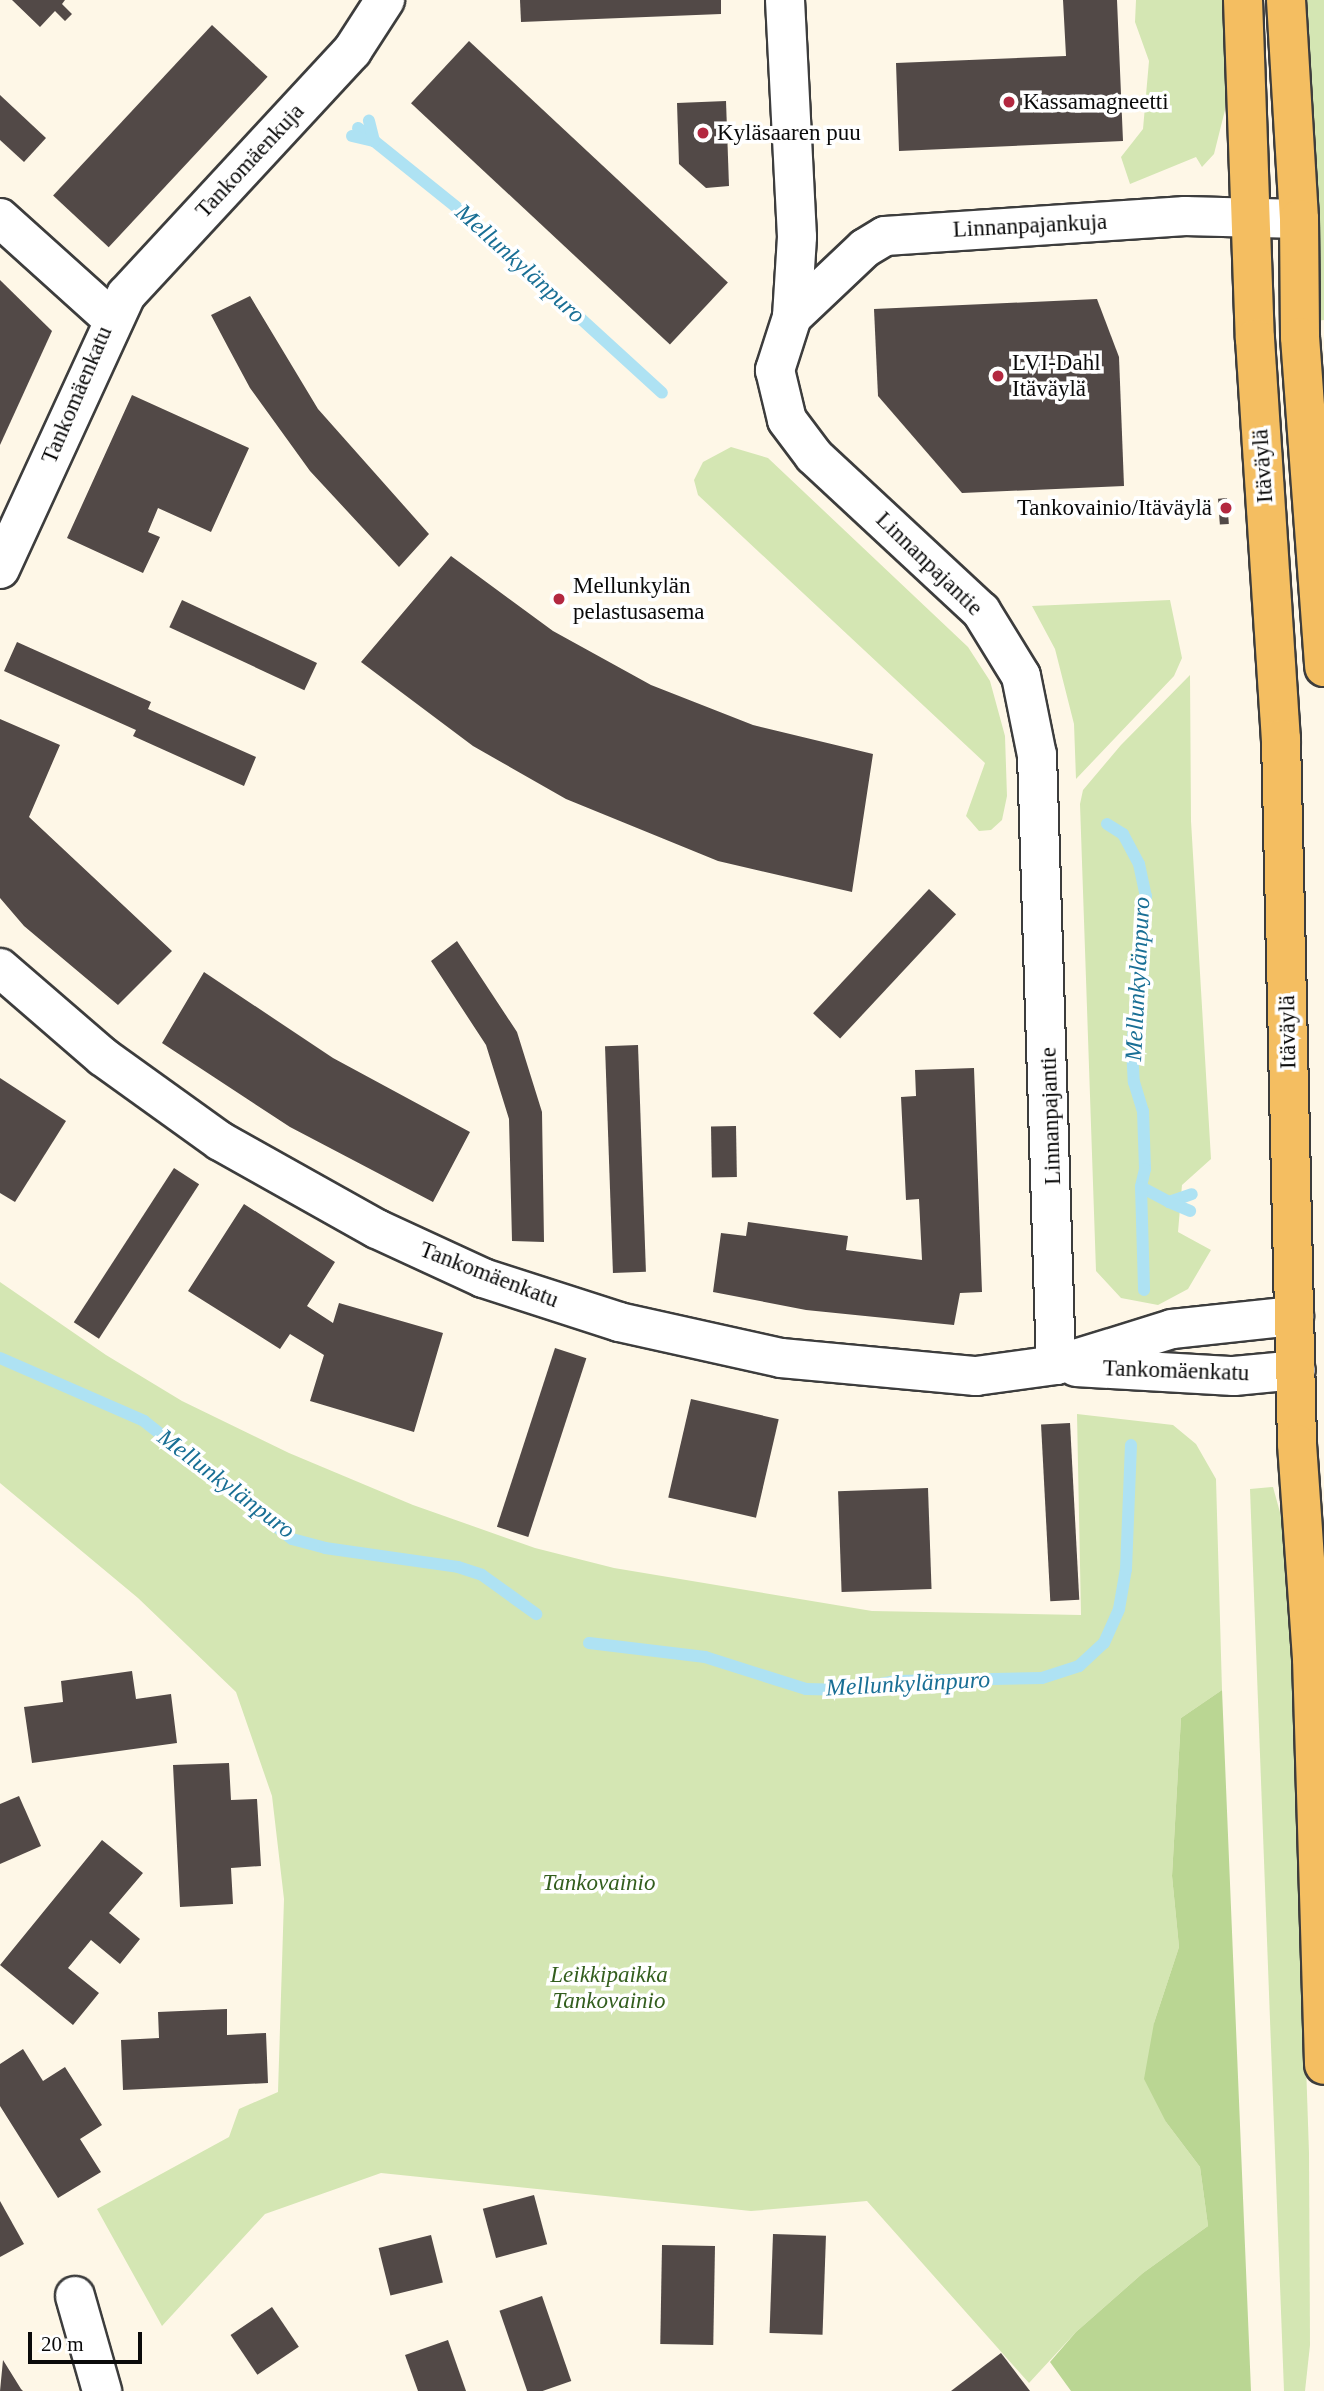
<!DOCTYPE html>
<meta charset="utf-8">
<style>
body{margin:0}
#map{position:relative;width:1324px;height:2391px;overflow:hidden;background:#fef7e7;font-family:"Times New Roman",serif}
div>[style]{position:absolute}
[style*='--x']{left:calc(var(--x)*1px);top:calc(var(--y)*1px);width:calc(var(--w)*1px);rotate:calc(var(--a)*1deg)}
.green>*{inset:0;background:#d4e6b3}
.forest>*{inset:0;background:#bad693}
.stream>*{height:12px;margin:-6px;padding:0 6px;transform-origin:6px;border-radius:6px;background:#aee2f3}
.building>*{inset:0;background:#524947;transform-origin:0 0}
.roads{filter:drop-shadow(2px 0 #3d3d3d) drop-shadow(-2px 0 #3d3d3d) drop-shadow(0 2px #3d3d3d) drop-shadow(0 -2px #3d3d3d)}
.minor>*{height:38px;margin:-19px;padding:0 19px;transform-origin:19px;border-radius:19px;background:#fff}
.major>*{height:38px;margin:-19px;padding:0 19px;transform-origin:19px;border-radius:19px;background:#f4be61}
.dots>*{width:19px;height:19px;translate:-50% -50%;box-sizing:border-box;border:4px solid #fff;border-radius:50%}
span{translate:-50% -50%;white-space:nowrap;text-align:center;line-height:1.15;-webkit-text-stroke:7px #fff;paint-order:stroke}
.poi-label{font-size:23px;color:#0a0a0a}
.left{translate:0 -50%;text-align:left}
.right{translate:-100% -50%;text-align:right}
.street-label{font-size:23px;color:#0a0a0a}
.park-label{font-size:23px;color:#335e1e;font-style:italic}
.water-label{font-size:24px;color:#196f95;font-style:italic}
.scale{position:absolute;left:28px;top:2332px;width:114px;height:32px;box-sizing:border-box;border:4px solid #0a0a0a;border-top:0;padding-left:9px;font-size:21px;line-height:24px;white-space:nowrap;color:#0a0a0a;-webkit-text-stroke:5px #fff;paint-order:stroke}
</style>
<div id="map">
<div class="green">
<div style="clip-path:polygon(1136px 0,1228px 0,1229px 40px,1225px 110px,1214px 154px,1202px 167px,1196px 157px,1130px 184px,1121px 157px,1143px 129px,1149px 61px,1135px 22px)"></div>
<div style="clip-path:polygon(1295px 0,1324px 0,1324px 320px,1316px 321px)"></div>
<div style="clip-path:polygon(731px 447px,768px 458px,968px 647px,990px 681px,1005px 736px,1007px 796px,1002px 820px,991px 830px,979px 831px,966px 816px,985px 763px,698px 495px,694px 480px,703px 462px)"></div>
<div style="clip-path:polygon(1170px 600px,1182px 658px,1174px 676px,1076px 779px,1074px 724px,1055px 649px,1032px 606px)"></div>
<div style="clip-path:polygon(1190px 675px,1191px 821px,1211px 1159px,1182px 1185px,1178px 1232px,1211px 1250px,1188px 1289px,1158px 1305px,1121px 1298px,1096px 1271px,1080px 804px,1083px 790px,1121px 745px)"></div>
<div style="clip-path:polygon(0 1282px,106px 1355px,182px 1401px,289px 1453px,413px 1505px,535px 1548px,614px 1568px,872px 1611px,1081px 1615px,1077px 1414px,1173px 1425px,1196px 1444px,1216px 1479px,1222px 1690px,1181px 1718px,1172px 1876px,1179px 1947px,1154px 2023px,1166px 2122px,1200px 2167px,1208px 2226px,1143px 2273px,1076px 2332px,1029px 2383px,867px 2201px,751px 2211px,381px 2173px,265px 2214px,162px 2326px,97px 2209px,229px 2137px,239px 2109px,278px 2092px,284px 1899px,272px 1796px,236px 1692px,138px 1598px,0 1483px)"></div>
<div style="clip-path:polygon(1273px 1487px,1284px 1527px,1290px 1589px,1309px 2153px,1310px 2345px,1305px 2391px,1284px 2391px,1250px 1489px)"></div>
</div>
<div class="forest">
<div style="clip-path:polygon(1222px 1690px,1251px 2391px,1071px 2391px,1050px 2362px,1076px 2332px,1143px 2273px,1208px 2226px,1200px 2167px,1166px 2122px,1144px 2079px,1154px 2023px,1179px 1947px,1172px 1876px,1181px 1718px)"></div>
</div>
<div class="stream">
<div style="--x:358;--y:128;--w:150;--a:38.8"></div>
<div style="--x:475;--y:222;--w:253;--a:42.4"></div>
<div style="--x:352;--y:136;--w:23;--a:13"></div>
<div style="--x:374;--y:141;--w:21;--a:-104"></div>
<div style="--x:1107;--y:824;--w:19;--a:32"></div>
<div style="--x:1123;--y:834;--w:34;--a:62"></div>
<div style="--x:1139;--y:864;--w:33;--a:78"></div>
<div style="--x:1146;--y:896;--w:153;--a:95.3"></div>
<div style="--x:1132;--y:1048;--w:34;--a:87"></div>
<div style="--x:1134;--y:1082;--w:30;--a:73"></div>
<div style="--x:1143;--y:1111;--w:58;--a:88"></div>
<div style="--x:1145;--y:1169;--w:18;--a:103"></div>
<div style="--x:1141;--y:1187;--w:32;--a:28"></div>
<div style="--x:1169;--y:1202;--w:24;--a:-19"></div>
<div style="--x:1141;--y:1187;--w:103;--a:88.3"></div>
<div style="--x:1169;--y:1202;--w:23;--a:23"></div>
<div style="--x:0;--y:1358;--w:157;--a:23.6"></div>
<div style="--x:144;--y:1421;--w:189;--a:38.6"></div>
<div style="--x:292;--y:1539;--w:34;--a:15"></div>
<div style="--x:325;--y:1548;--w:134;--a:8.1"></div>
<div style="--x:458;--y:1567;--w:25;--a:18"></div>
<div style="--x:482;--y:1575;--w:67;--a:35.8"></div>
<div style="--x:589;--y:1643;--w:117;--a:6.9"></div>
<div style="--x:705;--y:1657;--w:106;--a:17.6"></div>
<div style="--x:806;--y:1689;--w:43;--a:1.3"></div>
<div style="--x:849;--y:1690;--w:48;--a:-10.8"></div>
<div style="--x:896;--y:1681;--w:146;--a:-1.2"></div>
<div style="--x:1042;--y:1678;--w:39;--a:-18"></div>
<div style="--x:1079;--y:1666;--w:34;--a:-43"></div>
<div style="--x:1104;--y:1643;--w:37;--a:-66"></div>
<div style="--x:1119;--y:1609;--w:41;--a:-80.1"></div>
<div style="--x:1126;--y:1569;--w:124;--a:-87.7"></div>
</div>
<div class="building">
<div style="clip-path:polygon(12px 0,65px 0,62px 4px,72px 14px,65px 21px,55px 11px,40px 27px)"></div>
<div style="clip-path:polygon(520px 0,721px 0,721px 14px,521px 22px)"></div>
<div style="clip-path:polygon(1063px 0,1117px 0,1123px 141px,899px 151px,896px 63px,1066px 56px)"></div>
<div style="left:212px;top:25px;width:76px;height:233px;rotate:43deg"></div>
<div style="left:469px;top:41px;width:354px;height:85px;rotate:43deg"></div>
<div style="clip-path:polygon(0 95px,46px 138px,24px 162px,0 140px)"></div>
<div style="clip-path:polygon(726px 101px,729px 186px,706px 188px,679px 164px,677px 103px)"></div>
<div style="clip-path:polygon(0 280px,52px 331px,0 445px)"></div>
<div style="clip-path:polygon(250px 296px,318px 409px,429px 534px,399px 567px,310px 471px,250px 388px,229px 349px,211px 315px)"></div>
<div style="clip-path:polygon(1097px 299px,1119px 357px,1124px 486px,962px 493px,878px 396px,874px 309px)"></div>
<div style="clip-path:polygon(132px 395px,249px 448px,211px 532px,158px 508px,148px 532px,160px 537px,143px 573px,67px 538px)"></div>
<div style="left:1227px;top:498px;width:26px;height:9px;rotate:86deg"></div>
<div style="clip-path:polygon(451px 556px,553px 631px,651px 685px,753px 725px,873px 754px,852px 892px,718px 861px,566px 799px,473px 746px,361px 662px)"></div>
<div style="left:182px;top:600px;width:149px;height:30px;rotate:25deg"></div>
<div style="clip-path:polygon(17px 642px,151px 702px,148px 709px,256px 757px,244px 786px,133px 736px,136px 730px,4px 671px)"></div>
<div style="clip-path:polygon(0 719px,60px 745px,29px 817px,172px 951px,118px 1005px,24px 926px,0 898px)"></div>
<div style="left:929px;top:889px;width:37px;height:170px;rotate:43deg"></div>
<div style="clip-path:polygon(457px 941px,517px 1032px,542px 1112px,544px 1242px,512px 1241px,509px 1119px,486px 1045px,431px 961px)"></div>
<div style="clip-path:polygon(204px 972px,333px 1058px,470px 1132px,433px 1202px,290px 1127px,162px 1043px)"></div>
<div style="left:638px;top:1045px;width:227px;height:33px;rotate:88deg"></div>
<div style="clip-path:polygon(974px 1068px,982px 1292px,960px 1293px,954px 1325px,806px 1310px,713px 1292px,721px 1233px,746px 1236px,748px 1222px,848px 1236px,846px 1250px,922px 1260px,919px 1199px,906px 1200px,901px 1097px,916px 1096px,915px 1070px)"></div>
<div style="clip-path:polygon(0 1078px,66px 1121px,15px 1202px,0 1193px)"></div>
<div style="left:736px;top:1126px;width:51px;height:25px;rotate:89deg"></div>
<div style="left:174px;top:1168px;width:30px;height:184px;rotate:33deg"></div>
<div style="clip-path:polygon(244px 1204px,335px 1262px,307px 1306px,333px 1323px,339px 1303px,443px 1333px,414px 1432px,310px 1401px,324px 1355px,290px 1334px,280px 1349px,188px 1291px)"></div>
<div style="left:555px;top:1348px;width:33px;height:188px;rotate:18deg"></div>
<div style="left:691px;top:1399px;width:90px;height:101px;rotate:13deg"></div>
<div style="left:1070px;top:1423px;width:177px;height:29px;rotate:87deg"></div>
<div style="left:928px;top:1488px;width:101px;height:90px;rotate:88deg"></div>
<div style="clip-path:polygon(132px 1671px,136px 1699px,171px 1694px,177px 1743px,32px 1763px,24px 1707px,63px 1702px,61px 1681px)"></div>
<div style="clip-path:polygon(229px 1763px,231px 1800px,257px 1799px,261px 1866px,231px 1868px,233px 1904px,180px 1907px,173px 1765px)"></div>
<div style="clip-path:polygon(19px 1796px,41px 1846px,0 1864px,0 1804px)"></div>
<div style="clip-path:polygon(102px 1840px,143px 1873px,109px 1913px,140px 1939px,120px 1964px,91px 1940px,68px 1968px,99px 1993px,73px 2025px,0 1965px)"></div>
<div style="clip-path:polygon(227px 2009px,227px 2035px,266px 2033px,268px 2083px,123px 2090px,121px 2040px,159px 2038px,158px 2012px)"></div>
<div style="clip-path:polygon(23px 2049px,43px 2081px,65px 2067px,102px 2125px,80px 2139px,101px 2172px,58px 2198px,0 2106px,0 2064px)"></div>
<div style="left:534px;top:2195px;width:51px;height:53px;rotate:75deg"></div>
<div style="clip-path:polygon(0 2201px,24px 2244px,0 2257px)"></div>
<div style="left:773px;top:2234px;width:53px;height:99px;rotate:2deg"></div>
<div style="left:431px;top:2235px;width:49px;height:54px;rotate:76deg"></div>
<div style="left:662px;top:2245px;width:53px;height:99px;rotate:1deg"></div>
<div style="left:542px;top:2296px;width:90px;height:45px;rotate:71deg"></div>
<div style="left:272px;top:2307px;width:48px;height:50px;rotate:56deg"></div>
<div style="clip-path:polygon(448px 2340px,466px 2391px,418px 2391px,405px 2355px)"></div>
<div style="clip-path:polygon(1001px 2353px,1030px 2391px,951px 2391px)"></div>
<div style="clip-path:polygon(3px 2360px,21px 2389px,23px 2391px,0 2391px)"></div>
</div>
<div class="roads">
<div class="minor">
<div style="--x:785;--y:0;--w:237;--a:87.1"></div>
<div style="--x:797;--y:237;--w:80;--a:93.6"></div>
<div style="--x:792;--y:317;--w:56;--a:107.8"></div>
<div style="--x:775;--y:370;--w:51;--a:76.5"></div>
<div style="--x:787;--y:420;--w:45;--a:53.1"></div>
<div style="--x:814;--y:456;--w:228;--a:42.9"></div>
<div style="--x:981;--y:611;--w:76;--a:58.4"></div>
<div style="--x:1021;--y:676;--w:81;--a:78.6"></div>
<div style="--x:1037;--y:755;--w:610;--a:88.22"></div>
<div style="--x:0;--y:218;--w:151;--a:42"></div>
<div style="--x:792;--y:317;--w:100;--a:-43.4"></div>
<div style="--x:865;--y:248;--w:23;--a:-31"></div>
<div style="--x:885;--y:236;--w:301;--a:-3.8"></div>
<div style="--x:1185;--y:216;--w:114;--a:1.5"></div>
<div style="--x:0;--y:569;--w:302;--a:-65.3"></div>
<div style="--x:126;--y:295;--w:333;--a:-47.2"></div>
<div style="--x:352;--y:51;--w:61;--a:-57.1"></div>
<div style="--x:0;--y:968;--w:136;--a:40.8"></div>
<div style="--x:103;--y:1057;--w:144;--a:35.7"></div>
<div style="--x:220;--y:1141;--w:180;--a:29.3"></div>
<div style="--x:377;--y:1229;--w:117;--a:24.8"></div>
<div style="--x:483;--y:1278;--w:143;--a:17.9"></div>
<div style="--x:619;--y:1322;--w:166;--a:12.5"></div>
<div style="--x:781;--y:1358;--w:196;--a:5.3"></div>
<div style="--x:976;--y:1376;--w:81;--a:-7.8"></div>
<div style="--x:1056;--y:1365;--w:121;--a:-17.2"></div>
<div style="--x:1172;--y:1329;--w:123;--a:-6.1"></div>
<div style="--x:1076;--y:1367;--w:158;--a:3.3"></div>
<div style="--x:1234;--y:1376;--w:62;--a:-5.5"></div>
<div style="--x:75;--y:2296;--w:99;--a:74.1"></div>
</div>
<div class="major">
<div style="--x:1243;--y:0;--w:339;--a:88"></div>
<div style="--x:1255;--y:339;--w:401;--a:86.3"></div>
<div style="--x:1281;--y:739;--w:705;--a:88.7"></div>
<div style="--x:1297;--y:1444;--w:215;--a:86"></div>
<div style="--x:1312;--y:1658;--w:407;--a:88.3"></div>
<div style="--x:1286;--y:0;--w:219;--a:86.6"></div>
<div style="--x:1299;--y:219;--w:118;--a:89.5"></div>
<div style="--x:1300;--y:337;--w:331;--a:85.8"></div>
</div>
</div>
<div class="dots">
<div style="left:1009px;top:102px;background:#b32840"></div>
<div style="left:703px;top:133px;background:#b32840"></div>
<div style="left:998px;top:376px;background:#b32840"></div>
<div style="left:1226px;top:508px;background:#b32840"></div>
<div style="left:559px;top:599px;background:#b32840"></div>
</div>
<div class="poi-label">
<span class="left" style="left:1023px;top:102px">Kassamagneetti</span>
<span class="left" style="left:717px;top:133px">Kyläsaaren puu</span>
<span class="left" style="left:1012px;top:376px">LVI-Dahl<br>Itäväylä</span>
<span class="right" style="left:1212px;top:508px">Tankovainio/Itäväylä</span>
<span class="left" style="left:573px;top:599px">Mellunkylän<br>pelastusasema</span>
</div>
<div class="street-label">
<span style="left:250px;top:161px;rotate:-47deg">Tankomäenkuja</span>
<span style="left:1030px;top:226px;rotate:-3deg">Linnanpajankuja</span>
<span style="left:77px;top:395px;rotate:-67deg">Tankomäenkatu</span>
<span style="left:1263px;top:466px;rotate:-94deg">Itäväylä</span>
<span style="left:929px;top:564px;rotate:44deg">Linnanpajantie</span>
<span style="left:1288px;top:1032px;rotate:-91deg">Itäväylä</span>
<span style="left:1051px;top:1116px;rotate:-92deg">Linnanpajantie</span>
<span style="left:489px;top:1275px;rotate:21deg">Tankomäenkatu</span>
<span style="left:1176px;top:1371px;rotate:2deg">Tankomäenkatu</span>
</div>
<div class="park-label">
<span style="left:599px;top:1883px">Tankovainio</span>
<span style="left:609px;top:1988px">Leikkipaikka<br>Tankovainio</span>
</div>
<div class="water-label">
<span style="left:520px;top:264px;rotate:42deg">Mellunkylänpuro</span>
<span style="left:1138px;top:979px;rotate:-87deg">Mellunkylänpuro</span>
<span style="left:226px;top:1484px;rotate:37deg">Mellunkylänpuro</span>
<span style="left:908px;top:1684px;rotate:-3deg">Mellunkylänpuro</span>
</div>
<div class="scale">20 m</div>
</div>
